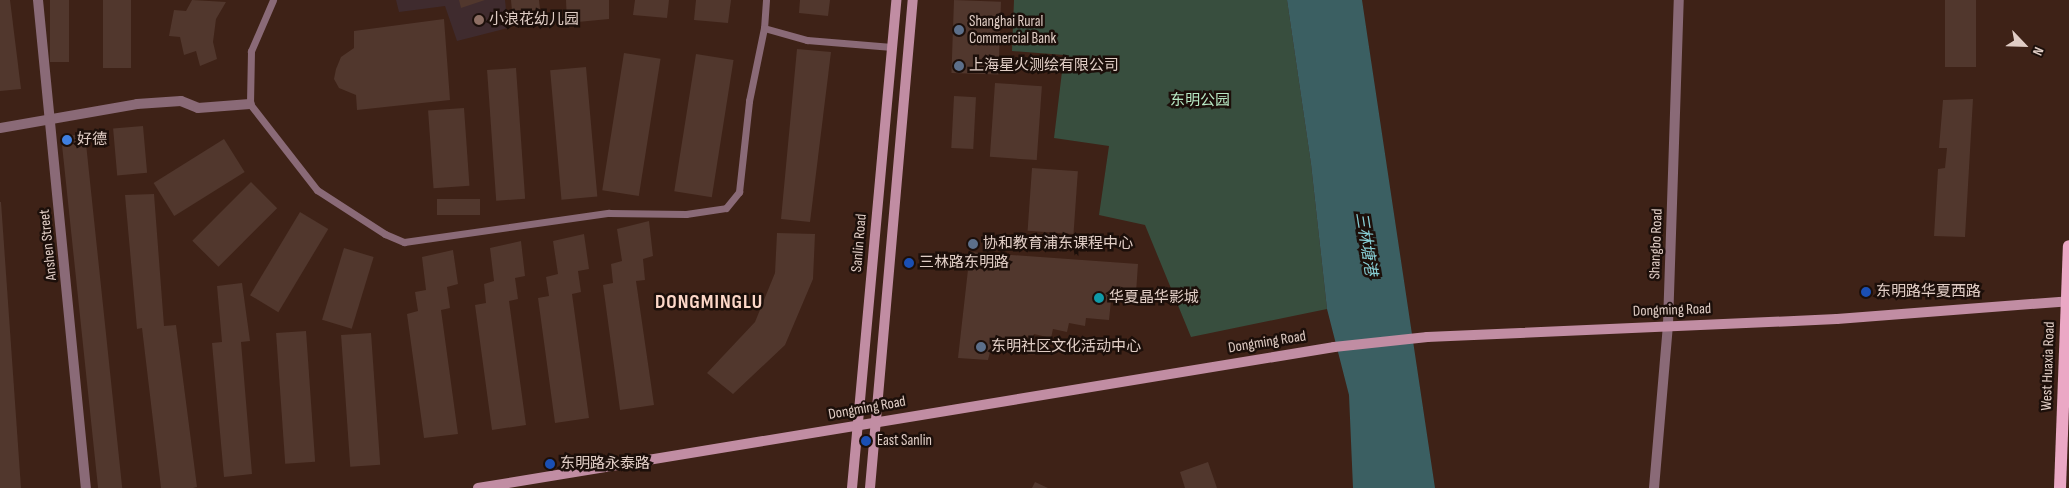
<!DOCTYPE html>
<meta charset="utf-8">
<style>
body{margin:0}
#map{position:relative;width:2069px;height:488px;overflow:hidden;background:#3e2217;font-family:"Sofia Sans Condensed","Noto Sans SC",sans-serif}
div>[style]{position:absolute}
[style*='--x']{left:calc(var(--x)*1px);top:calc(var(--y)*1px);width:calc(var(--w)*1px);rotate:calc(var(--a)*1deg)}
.education>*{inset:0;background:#3f2b2e}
.green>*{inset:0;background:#384e3e}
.water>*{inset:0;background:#3b5f62}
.building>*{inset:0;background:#51372d;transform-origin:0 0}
.service>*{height:7px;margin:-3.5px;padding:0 3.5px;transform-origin:3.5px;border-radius:3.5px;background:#8a6a77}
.pedestrian>*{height:10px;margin:-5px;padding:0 5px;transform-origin:5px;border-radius:5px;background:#8a6a77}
.tertiary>*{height:10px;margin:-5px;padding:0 5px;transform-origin:5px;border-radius:5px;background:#8a6a77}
.secondary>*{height:10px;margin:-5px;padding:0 5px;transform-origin:5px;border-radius:5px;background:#c18da3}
.primary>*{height:12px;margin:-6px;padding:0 6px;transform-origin:6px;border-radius:6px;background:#eba8c5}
.dots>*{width:14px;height:14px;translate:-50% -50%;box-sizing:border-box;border:2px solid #1c0f0a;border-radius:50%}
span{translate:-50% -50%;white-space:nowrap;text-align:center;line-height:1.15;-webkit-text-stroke:5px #1c0f0a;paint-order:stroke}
.poi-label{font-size:15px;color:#e0cdc5}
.left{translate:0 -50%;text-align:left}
.park-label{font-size:15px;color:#b7e8c4}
.street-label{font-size:15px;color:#e0cdc5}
.water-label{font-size:16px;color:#88cfd6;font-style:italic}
.district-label{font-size:20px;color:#fdd7c8;font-weight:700;letter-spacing:1px}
.north{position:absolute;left:1999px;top:20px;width:50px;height:50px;-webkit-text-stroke:4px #1c0f0a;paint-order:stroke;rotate:114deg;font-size:14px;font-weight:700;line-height:20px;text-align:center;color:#e0cdc5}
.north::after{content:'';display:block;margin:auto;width:18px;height:22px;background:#e0cdc5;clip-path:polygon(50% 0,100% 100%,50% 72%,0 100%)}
</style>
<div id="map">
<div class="education">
<div style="clip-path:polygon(396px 0,505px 0,508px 28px,457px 41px,445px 6px,399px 12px)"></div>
</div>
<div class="green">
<div style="clip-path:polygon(1014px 0,1287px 0,1311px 164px,1327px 309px,1191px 337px,1145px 225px,1099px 215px,1109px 146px,1054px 138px,1064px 55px,1012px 51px)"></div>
</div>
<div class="water">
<div style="clip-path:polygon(1287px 0,1362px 0,1435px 488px,1353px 488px,1349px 395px,1327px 309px,1311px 164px)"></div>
</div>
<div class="building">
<div style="clip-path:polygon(0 0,10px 0,21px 89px,0 91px)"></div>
<div style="left:50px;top:0;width:19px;height:62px"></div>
<div style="left:103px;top:0;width:28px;height:68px"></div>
<div style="clip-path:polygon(192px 0,226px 2px,216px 19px,213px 42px,217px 59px,200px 66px,196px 51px,184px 55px,180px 37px,169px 36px,174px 10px,186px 11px)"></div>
<div style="clip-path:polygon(459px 0,485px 0,461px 8px)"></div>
<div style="clip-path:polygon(511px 0,539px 0,541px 18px,513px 22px)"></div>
<div style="clip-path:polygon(566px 0,609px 0,609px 19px,567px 23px)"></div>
<div style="clip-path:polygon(635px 0,669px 0,667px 18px,633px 15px)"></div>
<div style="clip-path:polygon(696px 0,731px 0,728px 23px,694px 20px)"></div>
<div style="clip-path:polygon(800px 0,830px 0,828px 16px,799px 13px)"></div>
<div style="left:954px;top:0;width:47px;height:73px;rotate:2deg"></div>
<div style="left:1945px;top:0;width:31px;height:67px"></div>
<div style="clip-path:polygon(444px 19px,450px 100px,357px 110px,356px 95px,339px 88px,334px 79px,336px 69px,341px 57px,354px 48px,354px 31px)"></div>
<div style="clip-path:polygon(797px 49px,831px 52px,810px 222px,781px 219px)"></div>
<div style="left:624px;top:53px;width:37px;height:139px;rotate:9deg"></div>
<div style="left:696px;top:54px;width:38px;height:139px;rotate:9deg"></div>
<div style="left:586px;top:67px;width:130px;height:36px;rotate:85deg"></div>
<div style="left:516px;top:68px;width:131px;height:29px;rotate:86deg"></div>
<div style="left:995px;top:83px;width:47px;height:74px;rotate:4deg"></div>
<div style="left:954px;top:96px;width:22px;height:52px;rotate:3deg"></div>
<div style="clip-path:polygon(1973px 99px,1965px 237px,1934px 236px,1938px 169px,1945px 168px,1947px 148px,1939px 148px,1943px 100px)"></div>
<div style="left:464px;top:108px;width:78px;height:36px;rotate:86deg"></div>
<div style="left:143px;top:126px;width:47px;height:30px;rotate:85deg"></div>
<div style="left:85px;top:134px;width:356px;height:24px;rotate:84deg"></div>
<div style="left:224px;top:139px;width:39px;height:83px;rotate:58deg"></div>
<div style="left:1032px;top:168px;width:46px;height:63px;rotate:4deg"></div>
<div style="left:251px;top:182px;width:37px;height:83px;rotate:45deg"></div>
<div style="clip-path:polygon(154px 194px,164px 326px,176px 325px,197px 487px,193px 488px,161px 488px,142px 328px,137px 329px,125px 195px)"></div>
<div style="left:480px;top:199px;width:16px;height:43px;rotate:90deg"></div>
<div style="clip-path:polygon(0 202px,1px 202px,21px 488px,0 488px)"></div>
<div style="left:300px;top:212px;width:33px;height:97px;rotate:31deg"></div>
<div style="clip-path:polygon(649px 221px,653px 256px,643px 259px,645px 280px,636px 281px,654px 405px,620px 410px,603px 285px,613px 283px,611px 264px,622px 261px,617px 229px)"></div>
<div style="clip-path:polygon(777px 233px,815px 234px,813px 279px,785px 345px,733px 394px,707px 373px,755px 322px,775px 273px)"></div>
<div style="clip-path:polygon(584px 234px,589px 269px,578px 271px,581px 292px,572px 294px,589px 418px,555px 423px,538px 298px,549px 296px,546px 277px,558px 274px,553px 241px)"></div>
<div style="clip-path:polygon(521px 241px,525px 276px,515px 278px,518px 299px,509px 301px,526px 425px,492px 430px,475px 305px,486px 303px,484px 284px,494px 281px,490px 248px)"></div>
<div style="left:344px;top:248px;width:31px;height:75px;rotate:17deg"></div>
<div style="clip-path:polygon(453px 250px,458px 284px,447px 287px,450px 308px,441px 310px,458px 434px,424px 438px,407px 314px,418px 311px,415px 292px,426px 290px,422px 257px)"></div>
<div style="clip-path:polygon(970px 252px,1138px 264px,1136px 293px,1112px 291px,1109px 320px,1086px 318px,1085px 326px,1069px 323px,1067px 332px,1053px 329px,1051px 338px,1034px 334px,1030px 345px,1015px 344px,1012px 354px,991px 348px,988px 360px,958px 358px)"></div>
<div style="clip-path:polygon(242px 283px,250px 341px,241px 342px,252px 474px,224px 477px,212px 343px,222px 342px,217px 286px)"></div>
<div style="left:306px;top:331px;width:131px;height:30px;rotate:86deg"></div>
<div style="left:371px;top:333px;width:132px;height:30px;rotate:86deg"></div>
<div style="clip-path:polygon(1208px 462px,1217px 488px,1185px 488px,1180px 472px)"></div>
<div style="clip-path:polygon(1035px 482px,1048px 488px,1032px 488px)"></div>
</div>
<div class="service">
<div style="--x:273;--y:0;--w:56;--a:113.3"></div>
<div style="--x:251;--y:51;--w:53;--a:91.1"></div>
<div style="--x:250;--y:104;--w:109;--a:52.1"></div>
<div style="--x:317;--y:190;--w:81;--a:32.9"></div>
<div style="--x:385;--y:234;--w:21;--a:23"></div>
<div style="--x:404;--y:242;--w:207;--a:-8.1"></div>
<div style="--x:609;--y:213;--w:77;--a:0.7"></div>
<div style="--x:686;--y:214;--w:40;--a:-8.5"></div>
<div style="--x:726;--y:208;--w:21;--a:-51"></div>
<div style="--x:739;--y:192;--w:92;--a:-83.7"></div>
<div style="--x:749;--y:101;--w:75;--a:-78.4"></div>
<div style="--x:766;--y:0;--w:28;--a:94"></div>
<div style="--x:764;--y:28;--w:45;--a:15.6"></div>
<div style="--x:807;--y:40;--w:85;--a:4.7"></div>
</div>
<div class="pedestrian">
<div style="--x:38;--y:0;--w:490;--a:84.4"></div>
<div style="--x:0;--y:128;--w:139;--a:-9.9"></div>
<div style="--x:137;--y:104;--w:44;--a:-3.9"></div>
<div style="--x:181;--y:101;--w:18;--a:22"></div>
<div style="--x:198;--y:108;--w:52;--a:-4.4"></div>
</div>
<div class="tertiary">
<div style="--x:1654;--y:488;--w:165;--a:-85.1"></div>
<div style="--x:1668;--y:324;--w:324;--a:-88.1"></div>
</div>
<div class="secondary">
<div style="--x:478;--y:488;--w:868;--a:-9.35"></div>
<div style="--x:1334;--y:347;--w:94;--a:-6.1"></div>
<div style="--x:1427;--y:337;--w:410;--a:-2.5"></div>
<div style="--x:1837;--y:319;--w:233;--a:-4.4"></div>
<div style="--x:852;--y:488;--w:490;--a:-84.8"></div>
<div style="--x:870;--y:488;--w:490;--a:-85"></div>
</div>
<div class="primary">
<div style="--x:2060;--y:488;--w:242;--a:-87.9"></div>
</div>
<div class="dots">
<div style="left:479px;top:20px;background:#8d6e63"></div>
<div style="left:959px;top:30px;background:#5c6f8a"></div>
<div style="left:959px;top:66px;background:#5c6f8a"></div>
<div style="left:67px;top:140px;background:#3f7fe0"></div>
<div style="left:973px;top:244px;background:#5c6f8a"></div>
<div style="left:909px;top:263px;background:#1a4fb4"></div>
<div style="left:1866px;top:292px;background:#1a4fb4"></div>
<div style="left:1099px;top:298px;background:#0f9aa8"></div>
<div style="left:981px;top:347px;background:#5c6f8a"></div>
<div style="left:866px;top:441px;background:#1a4fb4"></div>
<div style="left:550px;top:464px;background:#1a4fb4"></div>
</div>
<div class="poi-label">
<span class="left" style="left:489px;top:20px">小浪花幼儿园</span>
<span class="left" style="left:969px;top:30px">Shanghai Rural<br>Commercial Bank</span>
<span class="left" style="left:969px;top:66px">上海星火测绘有限公司</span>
<span class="left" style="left:77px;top:140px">好德</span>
<span class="left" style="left:983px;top:244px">协和教育浦东课程中心</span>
<span class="left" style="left:919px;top:263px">三林路东明路</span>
<span class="left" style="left:1876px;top:292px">东明路华夏西路</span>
<span class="left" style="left:1109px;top:298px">华夏晶华影城</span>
<span class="left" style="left:991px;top:347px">东明社区文化活动中心</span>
<span class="left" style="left:877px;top:441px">East Sanlin</span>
<span class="left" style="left:560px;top:464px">东明路永泰路</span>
</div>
<div class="park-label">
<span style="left:1200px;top:101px">东明公园</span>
</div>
<div class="street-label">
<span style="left:859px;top:243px;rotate:-85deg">Sanlin Road</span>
<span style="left:1656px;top:244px;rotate:-88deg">Shangbo Road</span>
<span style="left:48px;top:245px;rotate:-96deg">Anshen Street</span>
<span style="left:1672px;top:310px;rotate:-2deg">Dongming Road</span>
<span style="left:1267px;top:342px;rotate:-9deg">Dongming Road</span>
<span style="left:2048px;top:366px;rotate:-88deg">West Huaxia Road</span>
<span style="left:867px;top:408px;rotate:-10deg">Dongming Road</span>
</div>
<div class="water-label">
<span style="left:1365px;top:244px;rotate:81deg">三林塘港</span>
</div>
<div class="district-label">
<span style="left:709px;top:302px">DONGMINGLU</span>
</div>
<div class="north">N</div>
</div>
